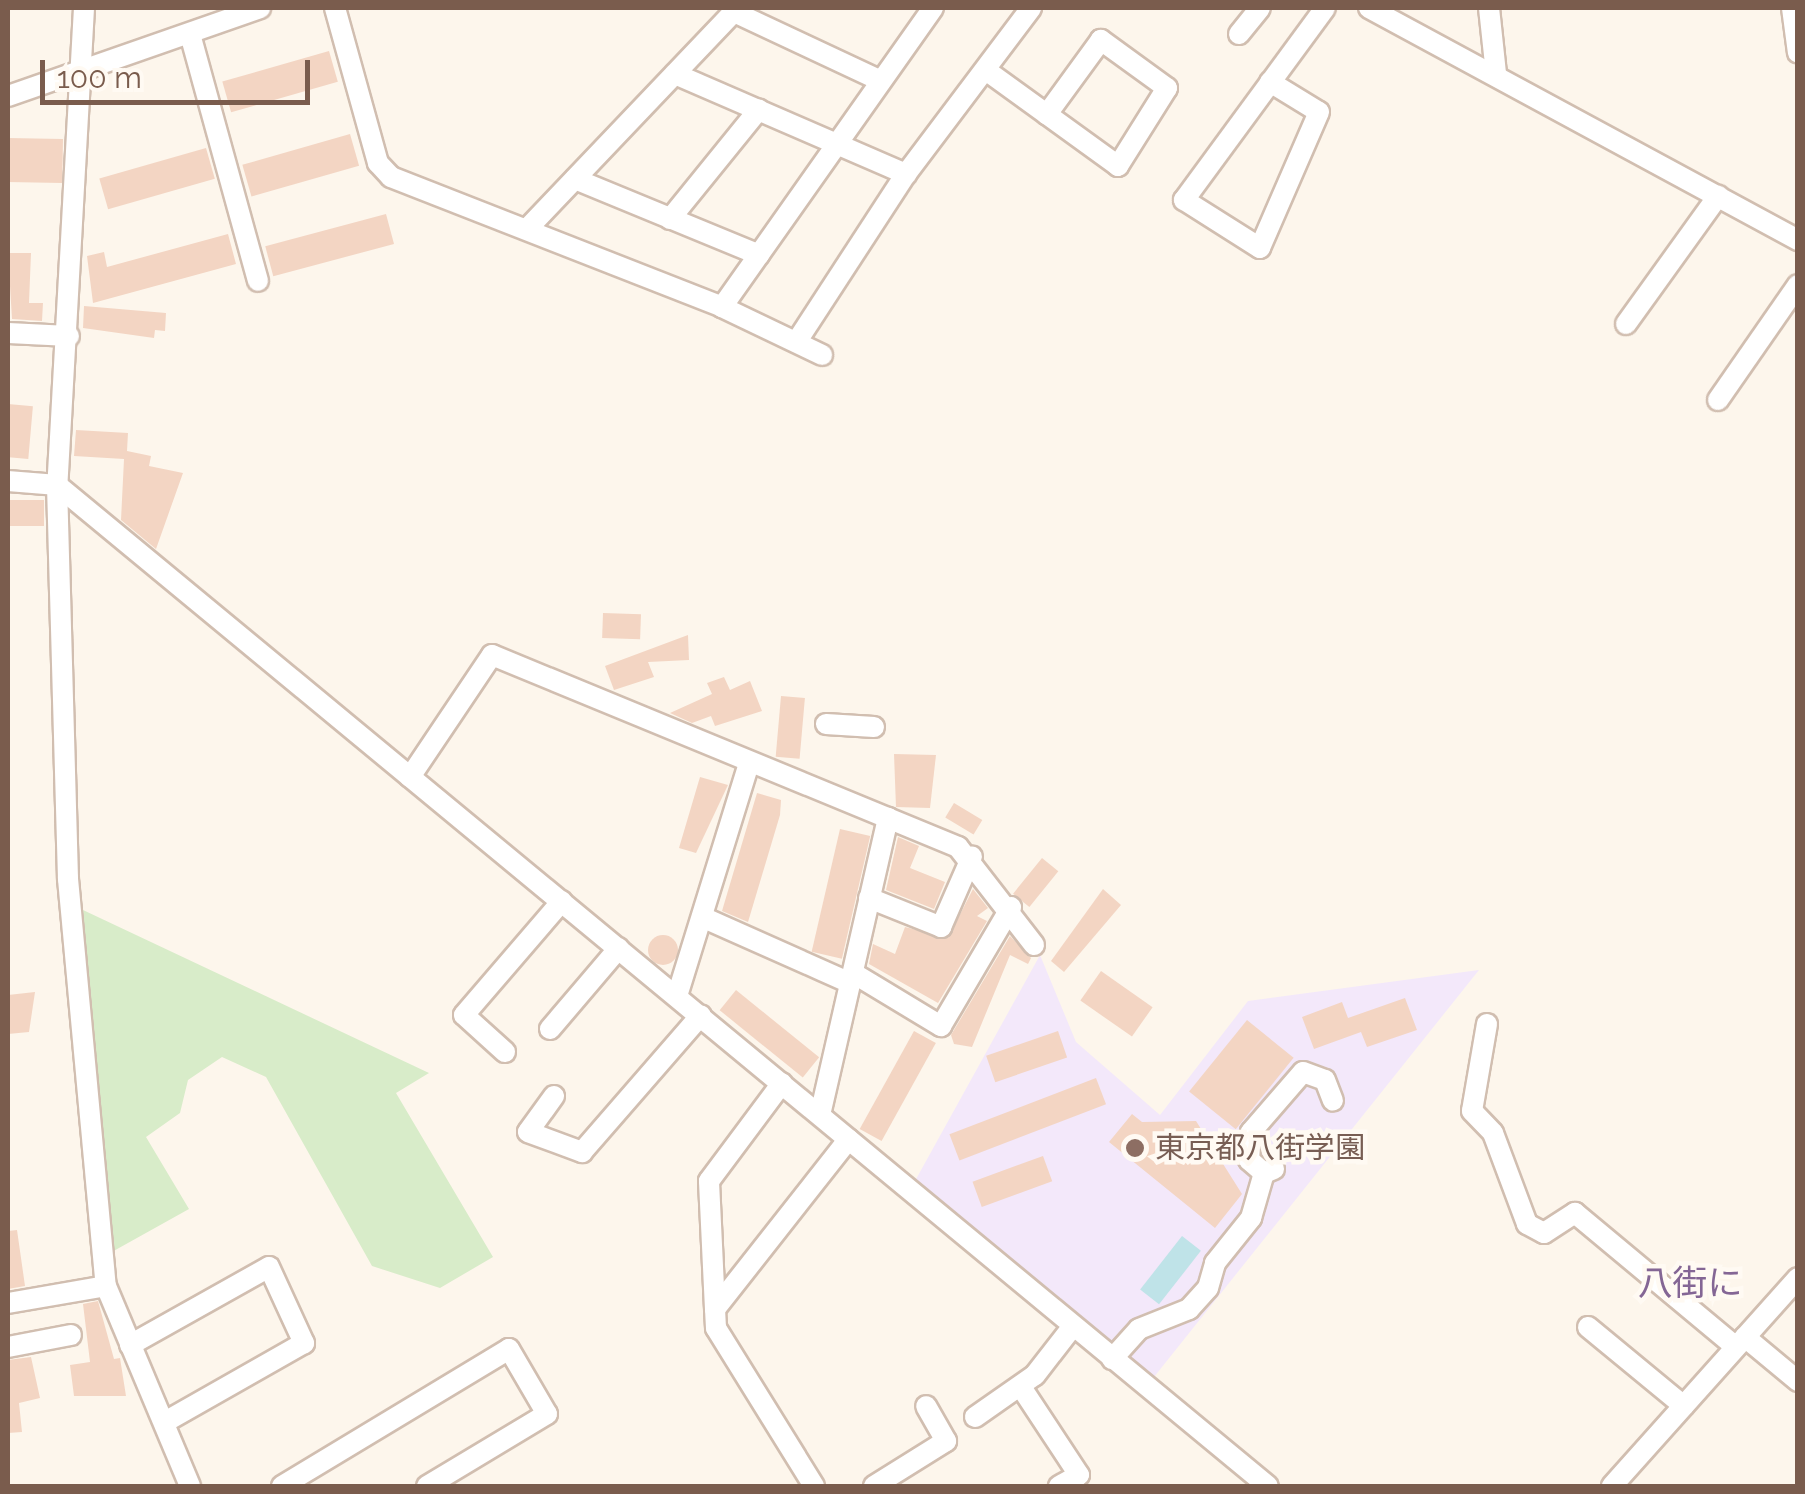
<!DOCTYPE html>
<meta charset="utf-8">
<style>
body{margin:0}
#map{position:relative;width:1805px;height:1494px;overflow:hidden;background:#fdf6ec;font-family:Raleway,"Noto Sans JP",sans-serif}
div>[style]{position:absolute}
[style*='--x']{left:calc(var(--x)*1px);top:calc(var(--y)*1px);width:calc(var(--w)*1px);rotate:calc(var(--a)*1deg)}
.education>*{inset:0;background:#f3e8fa}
.green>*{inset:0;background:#d8ecc9}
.water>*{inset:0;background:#bfe3e8;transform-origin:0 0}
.building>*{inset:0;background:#f3d5c3;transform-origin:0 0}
.round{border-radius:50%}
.roads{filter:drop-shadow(2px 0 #d1beb0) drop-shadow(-2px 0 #d1beb0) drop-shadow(0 2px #d1beb0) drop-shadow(0 -2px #d1beb0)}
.minor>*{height:20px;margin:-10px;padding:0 10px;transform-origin:10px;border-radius:10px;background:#fff}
.dots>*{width:28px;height:28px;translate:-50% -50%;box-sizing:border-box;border:5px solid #fffaf3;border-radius:50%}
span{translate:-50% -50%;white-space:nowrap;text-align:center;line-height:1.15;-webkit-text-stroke:9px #fffaf3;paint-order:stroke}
.education-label{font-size:30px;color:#785e54}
.left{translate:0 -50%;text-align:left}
.quarter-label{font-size:35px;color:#846695}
.frame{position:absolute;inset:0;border:10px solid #7a5c4d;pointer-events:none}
.scale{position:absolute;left:40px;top:60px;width:270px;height:45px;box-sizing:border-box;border:5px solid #7a5c4d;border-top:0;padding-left:12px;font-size:30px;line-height:35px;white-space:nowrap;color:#7a5c4d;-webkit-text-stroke:8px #fffaf3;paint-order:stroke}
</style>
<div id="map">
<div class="education">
<div style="clip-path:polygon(1040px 955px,1076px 1042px,1160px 1115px,1248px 1001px,1479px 970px,1154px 1377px,915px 1181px)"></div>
</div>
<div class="green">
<div style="clip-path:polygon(83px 910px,429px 1073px,396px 1093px,493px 1257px,440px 1288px,372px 1266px,266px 1077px,222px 1057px,188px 1080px,180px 1113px,146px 1137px,189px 1209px,110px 1253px)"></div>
</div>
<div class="water">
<div style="left:1182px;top:1236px;width:24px;height:68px;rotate:38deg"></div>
</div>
<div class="building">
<div style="left:329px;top:51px;width:32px;height:111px;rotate:74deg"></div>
<div style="left:350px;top:134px;width:33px;height:112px;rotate:74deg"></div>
<div style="left:8px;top:138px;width:55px;height:44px;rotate:1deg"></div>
<div style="left:206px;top:148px;width:32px;height:111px;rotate:74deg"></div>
<div style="left:386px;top:214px;width:31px;height:125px;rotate:75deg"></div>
<div style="clip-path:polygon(228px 234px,236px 264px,93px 303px,87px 256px,104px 252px,107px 267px)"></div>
<div style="clip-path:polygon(8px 253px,31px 253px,29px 303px,43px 303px,42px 321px,12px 319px)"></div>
<div style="clip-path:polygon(84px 306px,166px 313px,165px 331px,155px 330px,154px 338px,83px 328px)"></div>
<div style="left:8px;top:404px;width:25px;height:53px;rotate:5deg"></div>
<div style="clip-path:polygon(76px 430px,128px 433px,127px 451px,151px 456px,149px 466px,183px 473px,156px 549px,121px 520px,124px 459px,74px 456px)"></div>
<div style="left:44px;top:500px;width:26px;height:36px;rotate:90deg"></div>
<div style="left:603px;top:613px;width:38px;height:25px;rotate:2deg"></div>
<div style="clip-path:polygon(688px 635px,689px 660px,648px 662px,654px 677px,614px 690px,605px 666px)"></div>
<div style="clip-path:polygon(724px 677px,730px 690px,750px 681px,762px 711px,715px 726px,711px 716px,692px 723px,670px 713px,712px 694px,707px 683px)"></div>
<div style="left:781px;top:696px;width:24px;height:61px;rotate:5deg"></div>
<div style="clip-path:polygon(894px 754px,936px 755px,930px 808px,896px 807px)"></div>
<div style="clip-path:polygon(700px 777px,728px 785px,696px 853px,679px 848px)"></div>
<div style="clip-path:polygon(757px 793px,781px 800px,780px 815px,748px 922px,722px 911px)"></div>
<div style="left:954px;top:803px;width:33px;height:17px;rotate:31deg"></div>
<div style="left:840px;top:829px;width:31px;height:126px;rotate:13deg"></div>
<div style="clip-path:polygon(898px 837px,919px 846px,910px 868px,945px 882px,934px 909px,886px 890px)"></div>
<div style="left:1042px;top:858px;width:21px;height:46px;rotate:39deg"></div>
<div style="clip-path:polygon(973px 889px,988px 908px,977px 916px,987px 921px,938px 1003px,869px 964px,873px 944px,895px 954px,905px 927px,948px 938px)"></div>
<div style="clip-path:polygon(1103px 889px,1121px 905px,1064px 972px,1051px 961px)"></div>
<div class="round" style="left:648px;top:935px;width:30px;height:30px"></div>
<div style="clip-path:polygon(1010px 936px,1031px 958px,1028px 964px,1010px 955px,972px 1047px,954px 1044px,951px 1035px)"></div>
<div style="left:1101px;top:971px;width:63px;height:36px;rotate:35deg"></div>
<div style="left:736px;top:990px;width:107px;height:26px;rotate:39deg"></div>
<div style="clip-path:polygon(35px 992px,29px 1032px,8px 1034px,8px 995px)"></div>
<div style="clip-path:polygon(1405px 998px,1417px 1030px,1367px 1047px,1361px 1032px,1314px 1049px,1302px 1017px,1342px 1002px,1348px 1018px)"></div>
<div style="left:1247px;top:1020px;width:60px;height:92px;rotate:39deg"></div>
<div style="left:914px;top:1031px;width:25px;height:112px;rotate:29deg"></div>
<div style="left:1058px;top:1031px;width:28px;height:76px;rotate:71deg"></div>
<div style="left:1096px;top:1078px;width:28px;height:157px;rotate:69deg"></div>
<div style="clip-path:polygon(1132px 1114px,1142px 1122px,1196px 1121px,1242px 1194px,1215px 1228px,1109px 1142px)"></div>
<div style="left:1043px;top:1156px;width:27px;height:75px;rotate:70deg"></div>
<div style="clip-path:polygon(17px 1230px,25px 1286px,8px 1289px,8px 1231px)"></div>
<div style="clip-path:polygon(98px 1301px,114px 1359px,120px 1358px,126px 1396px,74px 1396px,70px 1365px,90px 1362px,83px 1304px)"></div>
<div style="clip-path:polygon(31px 1357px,40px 1398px,19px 1403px,22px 1432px,8px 1433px,8px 1360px)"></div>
</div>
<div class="roads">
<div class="minor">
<div style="--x:84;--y:8;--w:478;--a:93.2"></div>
<div style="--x:57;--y:485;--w:394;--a:88.4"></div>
<div style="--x:68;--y:879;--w:409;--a:84.7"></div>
<div style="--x:106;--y:1286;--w:217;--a:67.2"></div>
<div style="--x:335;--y:8;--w:161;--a:74.5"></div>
<div style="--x:378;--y:163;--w:19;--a:47"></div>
<div style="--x:391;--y:177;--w:356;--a:21.4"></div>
<div style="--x:722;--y:307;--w:111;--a:25.6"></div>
<div style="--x:1369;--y:8;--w:488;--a:28.4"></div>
<div style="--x:1489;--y:8;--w:65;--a:83.9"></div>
<div style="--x:1792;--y:8;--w:45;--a:82.4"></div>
<div style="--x:190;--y:34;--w:256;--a:74.6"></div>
<div style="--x:1239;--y:34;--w:33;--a:-51"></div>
<div style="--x:987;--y:71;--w:162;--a:35.9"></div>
<div style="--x:1118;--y:166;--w:92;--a:-57.9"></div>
<div style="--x:1167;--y:88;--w:82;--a:-144"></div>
<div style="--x:1101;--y:40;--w:92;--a:126.1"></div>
<div style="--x:675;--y:74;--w:252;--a:23.4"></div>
<div style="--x:1270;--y:82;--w:57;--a:31.5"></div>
<div style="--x:1319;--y:112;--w:148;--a:113.5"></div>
<div style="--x:1260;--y:248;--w:90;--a:-147.7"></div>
<div style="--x:1184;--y:200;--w:238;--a:-53.7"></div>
<div style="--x:8;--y:96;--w:267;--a:-19.2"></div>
<div style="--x:575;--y:179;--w:199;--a:22.4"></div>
<div style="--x:670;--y:219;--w:141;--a:-51"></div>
<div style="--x:528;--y:228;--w:298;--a:-46.4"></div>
<div style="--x:734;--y:12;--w:162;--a:25.1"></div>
<div style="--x:722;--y:307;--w:366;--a:-54.8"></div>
<div style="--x:1626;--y:324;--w:158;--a:-54.3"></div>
<div style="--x:8;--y:333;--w:61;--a:2.8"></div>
<div style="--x:797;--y:341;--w:199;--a:-56.9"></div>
<div style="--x:906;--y:174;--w:208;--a:-53"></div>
<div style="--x:1718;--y:400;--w:140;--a:-55.2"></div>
<div style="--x:8;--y:481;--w:49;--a:4.7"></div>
<div style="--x:57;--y:485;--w:1571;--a:39.58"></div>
<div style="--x:826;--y:724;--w:48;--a:3.6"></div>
<div style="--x:410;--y:777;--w:147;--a:-56.1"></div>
<div style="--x:492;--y:655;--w:504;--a:22.39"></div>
<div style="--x:958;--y:847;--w:124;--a:52.2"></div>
<div style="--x:869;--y:898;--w:78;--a:21.9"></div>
<div style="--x:941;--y:927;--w:77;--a:-66.4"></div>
<div style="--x:702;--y:917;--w:162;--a:24"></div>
<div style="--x:853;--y:973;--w:103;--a:31.1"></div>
<div style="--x:941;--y:1026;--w:138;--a:-59.5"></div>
<div style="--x:677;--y:996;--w:241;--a:-72.8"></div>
<div style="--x:1487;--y:1024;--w:88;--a:99.8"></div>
<div style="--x:1472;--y:1111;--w:30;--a:46"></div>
<div style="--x:1493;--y:1133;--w:97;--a:69.5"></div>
<div style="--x:1527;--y:1224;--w:19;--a:28"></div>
<div style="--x:1544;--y:1233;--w:37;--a:-33"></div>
<div style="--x:1575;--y:1213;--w:209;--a:39.8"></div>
<div style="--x:550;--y:1029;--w:106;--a:-49.6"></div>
<div style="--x:505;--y:1052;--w:55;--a:-137.9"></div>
<div style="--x:464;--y:1015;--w:150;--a:-49.3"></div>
<div style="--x:554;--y:1096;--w:44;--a:125.8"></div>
<div style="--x:528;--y:1132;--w:58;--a:20.3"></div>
<div style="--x:582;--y:1152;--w:181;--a:-49"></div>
<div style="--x:820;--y:1115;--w:305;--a:-77.1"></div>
<div style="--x:1274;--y:1169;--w:11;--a:158"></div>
<div style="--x:1264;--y:1173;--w:20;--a:-139"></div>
<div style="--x:1249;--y:1160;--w:28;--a:-86"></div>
<div style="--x:1251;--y:1132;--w:79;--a:-49.1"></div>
<div style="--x:1303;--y:1072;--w:23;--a:20"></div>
<div style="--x:1325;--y:1080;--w:22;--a:69"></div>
<div style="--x:8;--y:1303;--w:99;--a:-9.8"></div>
<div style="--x:715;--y:1309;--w:128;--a:-92.7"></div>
<div style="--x:709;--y:1181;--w:122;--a:-53.3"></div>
<div style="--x:1588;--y:1327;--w:124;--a:39.5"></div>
<div style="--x:1745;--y:1337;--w:69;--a:39.7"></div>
<div style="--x:130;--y:1345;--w:159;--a:-29.3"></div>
<div style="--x:269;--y:1267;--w:84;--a:65.3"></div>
<div style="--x:304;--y:1343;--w:160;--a:150.4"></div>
<div style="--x:8;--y:1347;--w:64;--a:-10.8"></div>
<div style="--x:1112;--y:1359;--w:40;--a:-48"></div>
<div style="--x:1139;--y:1329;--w:54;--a:-21.8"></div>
<div style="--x:1189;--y:1309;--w:28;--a:-48"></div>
<div style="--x:1208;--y:1288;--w:26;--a:-74"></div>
<div style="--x:1215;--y:1263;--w:58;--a:-51.3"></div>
<div style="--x:1251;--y:1218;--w:47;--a:-73.9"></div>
<div style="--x:1021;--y:1387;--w:105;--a:56.6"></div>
<div style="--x:1079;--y:1475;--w:23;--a:151"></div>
<div style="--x:975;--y:1417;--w:73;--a:-35"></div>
<div style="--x:1035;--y:1375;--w:62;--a:-52.2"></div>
<div style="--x:282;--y:1486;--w:265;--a:-31.1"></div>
<div style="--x:509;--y:1349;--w:75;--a:59.7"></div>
<div style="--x:547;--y:1414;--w:140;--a:149"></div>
<div style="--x:814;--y:1486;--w:186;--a:-121.8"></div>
<div style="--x:716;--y:1328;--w:19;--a:-93"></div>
<div style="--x:715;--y:1309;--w:216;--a:-51.8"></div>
<div style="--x:874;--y:1486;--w:85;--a:-32"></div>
<div style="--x:946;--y:1441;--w:40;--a:-119.7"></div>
<div style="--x:1612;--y:1486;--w:279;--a:-48.2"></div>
</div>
</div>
<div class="dots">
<div style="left:1135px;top:1148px;background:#8d6e63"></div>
</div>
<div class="education-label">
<span class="left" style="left:1155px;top:1148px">東京都八街学園</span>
</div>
<div class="quarter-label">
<span style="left:1690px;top:1283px">八街に</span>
</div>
<div class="frame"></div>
<div class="scale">100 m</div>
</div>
